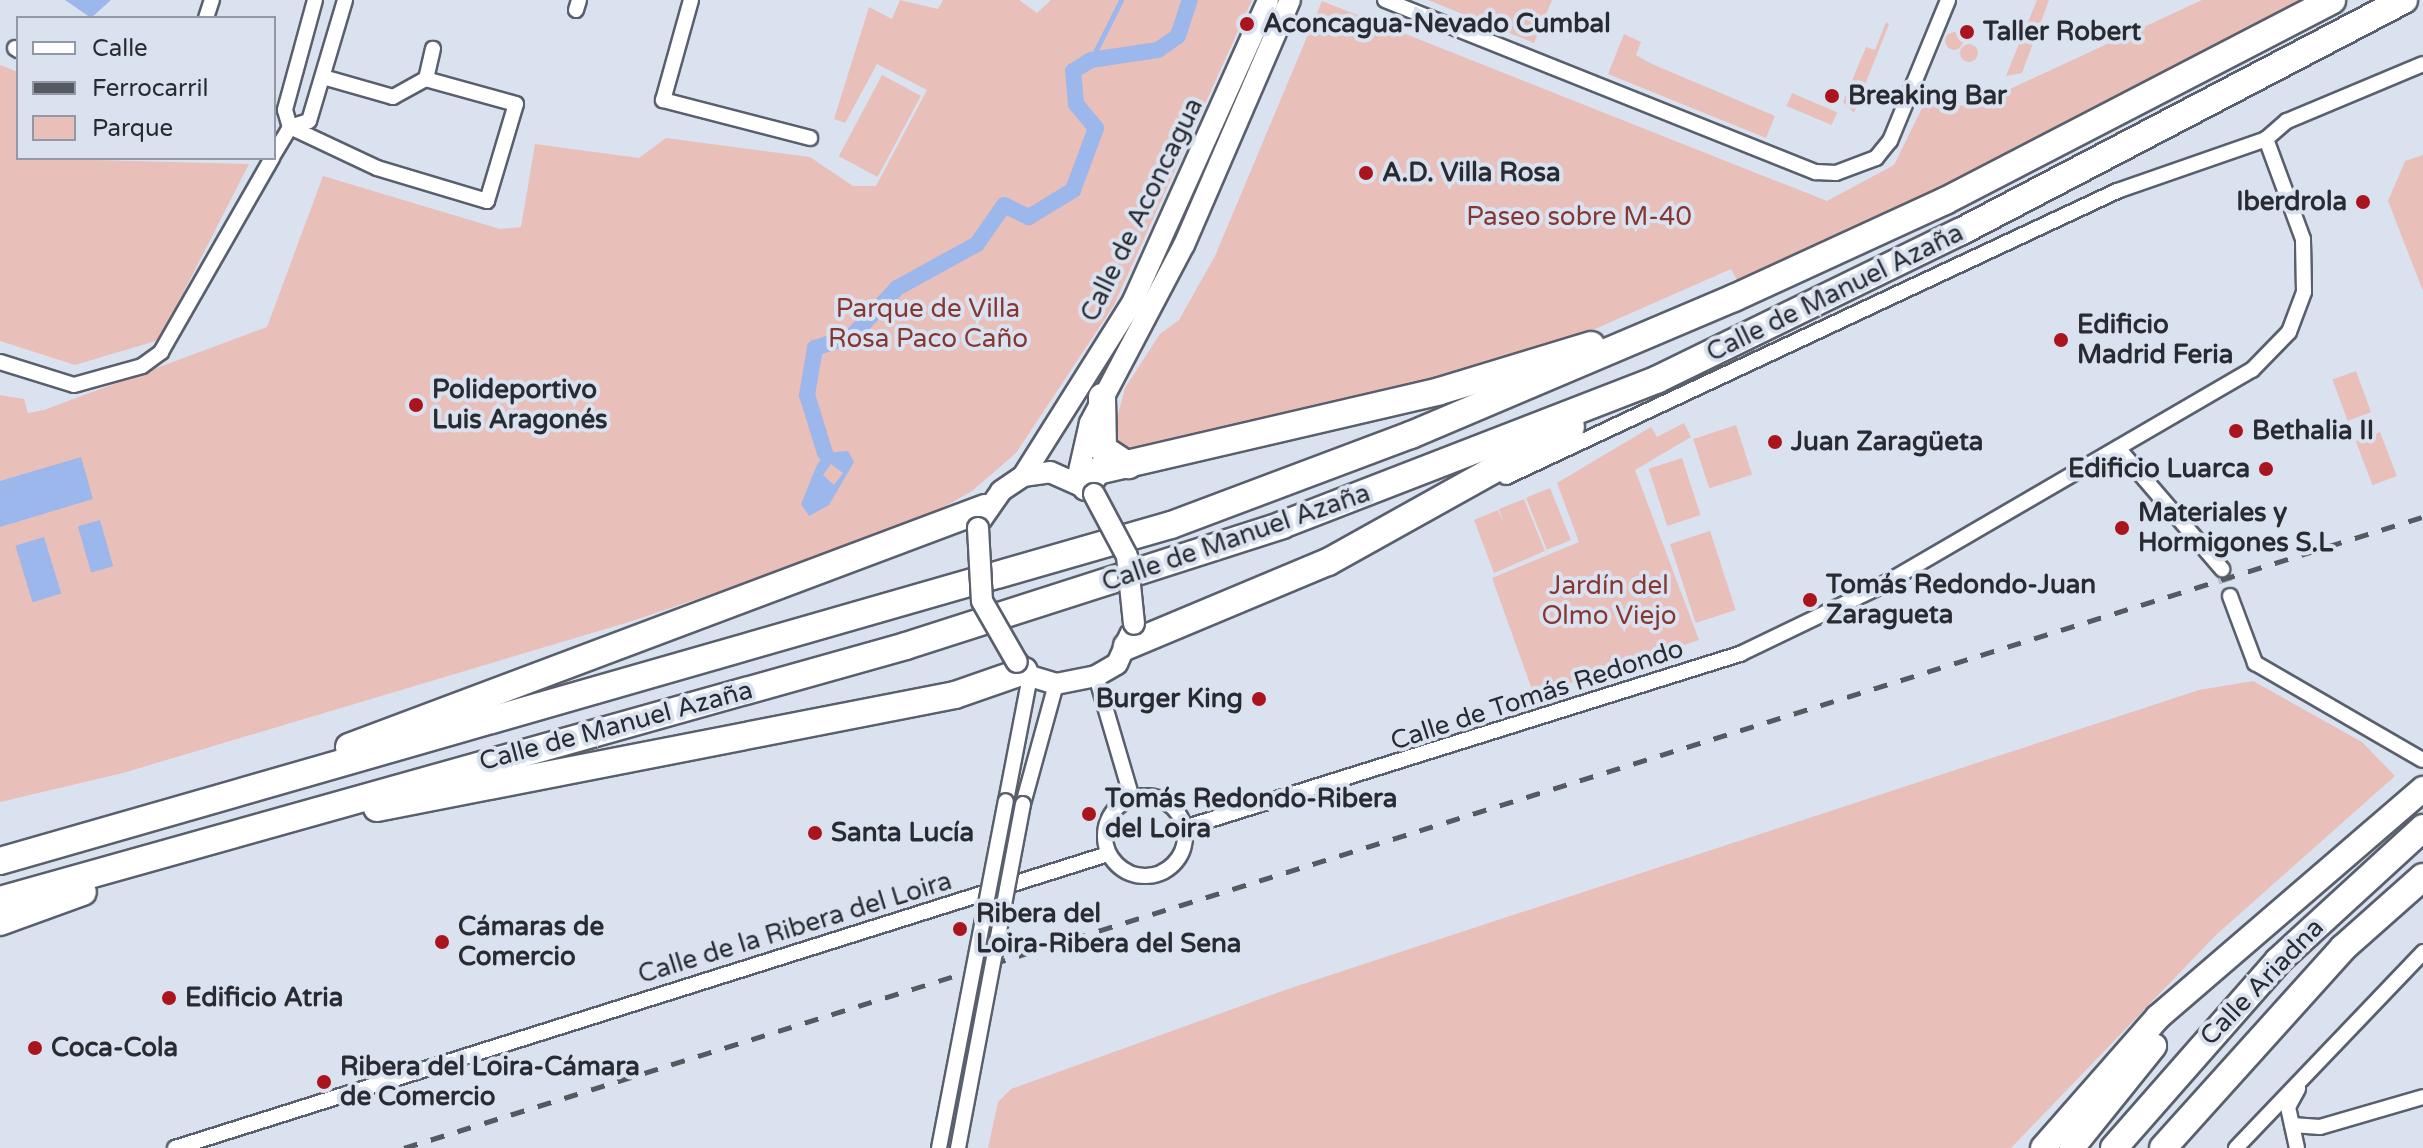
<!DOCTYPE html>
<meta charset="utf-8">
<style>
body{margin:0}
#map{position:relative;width:2423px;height:1148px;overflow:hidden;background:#dae2f0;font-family:"Varela Round",sans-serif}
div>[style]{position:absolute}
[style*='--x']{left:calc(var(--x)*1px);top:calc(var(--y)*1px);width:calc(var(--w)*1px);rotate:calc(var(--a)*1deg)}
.green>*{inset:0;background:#e9bfba;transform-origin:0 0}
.round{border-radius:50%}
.water>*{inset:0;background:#9bb7eb;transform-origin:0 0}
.stream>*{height:5px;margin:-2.5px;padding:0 2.5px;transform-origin:2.5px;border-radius:2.5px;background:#9bb7eb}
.canal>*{height:16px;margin:-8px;padding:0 8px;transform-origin:8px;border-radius:8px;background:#9bb7eb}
.minor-tunnel>*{height:14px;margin-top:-7px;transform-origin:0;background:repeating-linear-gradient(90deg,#b6bdca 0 14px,transparent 0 21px)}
.roads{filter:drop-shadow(2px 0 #595f6c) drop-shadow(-2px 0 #595f6c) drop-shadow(0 2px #595f6c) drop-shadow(0 -2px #595f6c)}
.minor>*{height:14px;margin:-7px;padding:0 7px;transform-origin:7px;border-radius:7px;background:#fff}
.minor>.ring{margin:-7px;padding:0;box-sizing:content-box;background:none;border:14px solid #fff;border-radius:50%}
.secondary>*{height:20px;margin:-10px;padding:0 10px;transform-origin:10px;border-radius:10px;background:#fff}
.trunk>*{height:24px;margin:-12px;padding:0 12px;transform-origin:12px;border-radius:12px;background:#fff}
.motorway>*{height:26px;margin:-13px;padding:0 13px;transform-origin:13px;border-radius:13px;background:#fff}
.rail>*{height:5px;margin-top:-2.5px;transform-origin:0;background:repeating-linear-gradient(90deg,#555961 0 14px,transparent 0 28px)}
.bridges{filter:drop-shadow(2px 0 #595f6c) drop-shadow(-2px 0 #595f6c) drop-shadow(0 2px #595f6c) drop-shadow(0 -2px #595f6c)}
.minor-bridge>*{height:14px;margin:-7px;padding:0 7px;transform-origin:7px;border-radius:7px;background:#fff}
.secondary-bridge>*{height:20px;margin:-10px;padding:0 10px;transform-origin:10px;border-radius:10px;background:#fff}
.dots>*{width:22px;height:22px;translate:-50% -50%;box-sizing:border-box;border:4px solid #dae2f0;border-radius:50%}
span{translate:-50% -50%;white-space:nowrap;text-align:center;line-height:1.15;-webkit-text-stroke:8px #dae2f0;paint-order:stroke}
.poi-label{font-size:26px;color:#282b31;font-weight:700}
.left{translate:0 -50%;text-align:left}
.right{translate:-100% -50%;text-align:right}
.street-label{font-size:26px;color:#282b31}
.park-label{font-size:26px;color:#873733}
.legend{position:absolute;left:16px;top:16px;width:260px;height:144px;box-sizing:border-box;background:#dae2f0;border:2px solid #9399a4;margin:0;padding:10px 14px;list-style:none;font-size:24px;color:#282b31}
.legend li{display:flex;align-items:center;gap:16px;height:40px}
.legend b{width:40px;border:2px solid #9399a4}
</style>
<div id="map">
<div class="green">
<div style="clip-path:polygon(900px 0,938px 9px,943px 0,1019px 0,1037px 13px,1051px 0,1252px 0,1114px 305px,1016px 453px,972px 491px,909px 527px,629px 622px,123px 773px,0 802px,0 395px,24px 399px,28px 413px,44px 410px,267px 327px,323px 176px,500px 229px,521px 227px,535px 144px,639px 158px,666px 138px,810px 157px,853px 186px,876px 186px,927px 90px,877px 64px,845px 123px,834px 119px,869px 7px,892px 19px)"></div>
<div style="clip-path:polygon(1428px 0,1552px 0,1534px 43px)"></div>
<div style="clip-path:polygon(2037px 0,2049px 0,2022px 73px,2006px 76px)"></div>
<div style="clip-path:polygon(2202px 0,2317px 0,1741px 287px,1731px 269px,1595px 329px,1392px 393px,1141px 450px,1111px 441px,1125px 388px,1160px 334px,1179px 320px,1215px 256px,1322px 1px,1827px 201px,1894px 165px,1924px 104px,1973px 106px)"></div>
<div style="clip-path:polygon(1886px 22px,1889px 24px,1854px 113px,1843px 102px,1866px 47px,1875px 50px)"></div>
<div class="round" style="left:1945px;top:32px;width:18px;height:18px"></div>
<div style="clip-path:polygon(1624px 34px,1641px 42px,1636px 55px,1652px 64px,1775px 116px,1766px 138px,1608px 74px)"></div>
<div class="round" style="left:1960px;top:44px;width:18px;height:18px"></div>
<div style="clip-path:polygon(0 65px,18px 72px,18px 158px,249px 164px,159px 340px,75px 365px,0 341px)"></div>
<div style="left:882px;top:75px;width:44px;height:92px;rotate:28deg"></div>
<div style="left:1792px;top:93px;width:49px;height:14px;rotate:23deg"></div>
<div style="clip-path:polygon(2423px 155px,2423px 291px,2388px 201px,2405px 161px)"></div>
<div style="left:2356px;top:371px;width:44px;height:25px;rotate:70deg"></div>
<div style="clip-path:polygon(1684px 423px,1691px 437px,1635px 470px,1699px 640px,1534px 695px,1492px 578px,1579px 542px,1557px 483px,1651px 427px,1657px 437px)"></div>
<div style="left:1736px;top:425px;width:52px;height:45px;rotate:72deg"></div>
<div style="left:2380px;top:432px;width:47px;height:26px;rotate:69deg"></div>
<div style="left:1682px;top:458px;width:60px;height:35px;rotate:72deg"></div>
<div style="left:1550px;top:488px;width:56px;height:26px;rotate:68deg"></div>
<div style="clip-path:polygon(1524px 499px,1545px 551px,1494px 573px,1474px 520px,1498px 510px,1504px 524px,1499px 509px)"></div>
<div style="left:1710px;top:531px;width:83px;height:42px;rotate:72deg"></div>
<div style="clip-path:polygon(2253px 681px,2362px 742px,2395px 776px,2216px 935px,2011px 1148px,988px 1148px,998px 1102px,1011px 1089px,1291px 988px,2199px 690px)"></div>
</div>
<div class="water">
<div style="clip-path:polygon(65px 0,111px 0,91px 18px)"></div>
<div style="clip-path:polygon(evenodd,848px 451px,854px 462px,829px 505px,809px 516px,801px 504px,817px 465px,825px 453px,848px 451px,831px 464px,843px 473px,834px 485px,823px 475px,831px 464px)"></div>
<div style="clip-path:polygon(81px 457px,93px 499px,0 527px,0 481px)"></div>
<div style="left:100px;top:520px;width:48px;height:23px;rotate:74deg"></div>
<div style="left:44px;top:537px;width:59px;height:30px;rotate:73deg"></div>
</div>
<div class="stream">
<div style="--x:1091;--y:60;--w:67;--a:-63.4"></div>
</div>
<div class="canal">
<div style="--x:825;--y:453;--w:61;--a:-107.2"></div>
<div style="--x:807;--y:395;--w:48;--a:-80.3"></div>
<div style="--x:815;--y:348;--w:39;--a:-18"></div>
<div style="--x:852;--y:336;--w:66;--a:-46.8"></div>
<div style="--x:897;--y:288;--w:91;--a:-28.8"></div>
<div style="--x:977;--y:244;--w:47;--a:-55.3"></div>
<div style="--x:1004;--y:205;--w:28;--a:26"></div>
<div style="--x:1029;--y:217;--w:52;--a:-31.5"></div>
<div style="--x:1073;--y:190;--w:66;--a:-69.6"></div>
<div style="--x:1096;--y:128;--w:31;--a:-130"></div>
<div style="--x:1076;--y:104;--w:33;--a:-95"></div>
<div style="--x:1073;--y:71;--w:21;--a:-31"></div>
<div style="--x:1091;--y:60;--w:68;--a:-8.5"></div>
<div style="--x:1158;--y:50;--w:24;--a:-35"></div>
<div style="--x:1178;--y:36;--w:38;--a:-72"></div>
</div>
<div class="minor-tunnel">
<div style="--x:2222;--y:569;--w:28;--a:73"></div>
</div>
<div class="roads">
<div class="minor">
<div style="--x:315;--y:0;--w:114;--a:105.3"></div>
<div style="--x:285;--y:110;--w:18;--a:74"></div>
<div style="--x:290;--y:127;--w:96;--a:25.2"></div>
<div style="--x:377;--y:168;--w:115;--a:16.7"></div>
<div style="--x:487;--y:201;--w:101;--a:-73.4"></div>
<div style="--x:516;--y:104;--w:93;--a:-164.5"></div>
<div style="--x:426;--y:79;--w:31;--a:-77"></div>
<div style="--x:691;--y:0;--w:104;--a:105.6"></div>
<div style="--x:663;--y:100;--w:152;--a:14.5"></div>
<div style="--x:1385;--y:0;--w:464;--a:21.8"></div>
<div style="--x:1816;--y:172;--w:20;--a:3"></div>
<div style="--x:1836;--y:173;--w:43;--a:-20.6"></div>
<div style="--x:1876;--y:158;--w:22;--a:-51"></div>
<div style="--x:1890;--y:141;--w:152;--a:-67.6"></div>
<div style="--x:576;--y:10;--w:10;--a:-73"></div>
<div style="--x:206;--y:18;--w:19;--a:-72"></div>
<div style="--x:15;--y:48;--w:4;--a:34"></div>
<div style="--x:323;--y:77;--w:73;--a:15.9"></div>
<div style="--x:393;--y:97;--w:38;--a:-29"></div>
<div style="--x:290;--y:127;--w:20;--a:-18"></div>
<div style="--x:309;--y:121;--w:126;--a:-73.4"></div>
<div style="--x:274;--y:154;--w:31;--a:-59"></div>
<div style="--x:0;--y:362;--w:77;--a:17.3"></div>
<div style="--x:74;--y:385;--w:71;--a:-15.6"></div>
<div style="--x:142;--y:366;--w:24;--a:-36"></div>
<div style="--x:161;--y:352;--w:224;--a:-60.2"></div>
<div style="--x:2118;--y:448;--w:160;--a:49.3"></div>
<div style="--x:1506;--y:477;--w:675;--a:-25.08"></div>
<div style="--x:2117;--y:191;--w:158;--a:-19.2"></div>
<div style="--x:2266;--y:139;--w:28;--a:-41"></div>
<div style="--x:2287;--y:121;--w:147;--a:-22.7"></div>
<div style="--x:2230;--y:596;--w:72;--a:69.5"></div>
<div style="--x:2255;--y:663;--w:193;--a:30.1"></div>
<div style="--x:1096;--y:676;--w:127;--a:73.6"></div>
<div class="ring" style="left:1105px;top:796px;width:66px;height:66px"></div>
<div style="--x:1006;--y:801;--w:127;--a:-79.1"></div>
<div style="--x:1023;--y:804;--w:124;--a:-74.6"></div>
<div style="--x:1184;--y:828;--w:583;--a:-17.38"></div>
<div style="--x:1740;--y:654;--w:152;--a:-25.7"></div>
<div style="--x:1877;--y:588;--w:434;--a:-30.2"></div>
<div style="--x:2252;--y:370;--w:53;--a:-45.8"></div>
<div style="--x:2289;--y:332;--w:43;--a:-69.4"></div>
<div style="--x:2304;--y:292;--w:53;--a:-91.1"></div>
<div style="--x:2303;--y:239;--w:107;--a:-110.3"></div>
<div style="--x:2292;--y:1125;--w:28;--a:4"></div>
<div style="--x:2320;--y:1127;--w:107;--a:-16.2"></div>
<div style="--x:175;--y:1148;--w:978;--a:-17.49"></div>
<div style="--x:2236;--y:1148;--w:271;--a:-46.3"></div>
<div style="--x:2297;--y:1148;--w:42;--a:-102.4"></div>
<div style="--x:2288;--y:1107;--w:21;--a:-61"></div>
</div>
<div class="secondary">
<div style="--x:1023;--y:476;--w:207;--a:-57.8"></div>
<div style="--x:1133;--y:301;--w:330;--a:-65.8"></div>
<div style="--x:1077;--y:480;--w:58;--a:-77.2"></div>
<div style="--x:1090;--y:423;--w:201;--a:-62.2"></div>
<div style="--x:1184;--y:245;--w:267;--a:-66.6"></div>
<div style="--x:981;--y:520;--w:35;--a:-55"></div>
<div style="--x:1001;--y:491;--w:27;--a:-34"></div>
<div style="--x:1023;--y:476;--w:27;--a:-8"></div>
<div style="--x:1050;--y:472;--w:42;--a:24.1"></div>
<div style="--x:1017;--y:662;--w:19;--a:47"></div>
<div style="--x:1030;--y:676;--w:27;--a:17"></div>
<div style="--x:1056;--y:684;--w:41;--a:-11.3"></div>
<div style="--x:1096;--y:676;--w:24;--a:-30"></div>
<div style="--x:1117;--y:664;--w:32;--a:-66"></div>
</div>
<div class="trunk">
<div style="--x:2043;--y:1148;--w:174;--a:-48.7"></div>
<div style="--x:2158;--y:1017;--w:350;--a:-40.7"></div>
<div style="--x:2072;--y:1148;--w:131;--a:-51.2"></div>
</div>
<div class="motorway">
<div style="--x:1102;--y:397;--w:52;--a:88.9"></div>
<div style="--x:1103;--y:449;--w:30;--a:33"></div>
<div style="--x:1086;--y:487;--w:19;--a:-55"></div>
<div style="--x:1097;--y:471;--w:352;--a:-13.1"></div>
<div style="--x:1440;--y:391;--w:158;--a:-16.9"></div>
<div style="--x:1127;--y:646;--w:218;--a:-22.7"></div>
<div style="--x:1328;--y:562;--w:278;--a:-29.1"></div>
<div style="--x:349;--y:747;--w:679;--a:-20.6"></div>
<div style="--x:377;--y:808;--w:589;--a:-11.06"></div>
<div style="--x:955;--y:695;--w:73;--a:-19.2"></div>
<div style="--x:0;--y:861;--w:1218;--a:-16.01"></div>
<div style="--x:1171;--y:525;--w:256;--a:-20.6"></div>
<div style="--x:1411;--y:435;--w:351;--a:-23"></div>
<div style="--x:1734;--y:298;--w:232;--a:-24.7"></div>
<div style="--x:1945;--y:201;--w:436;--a:-27.4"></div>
<div style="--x:0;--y:900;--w:941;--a:-15.66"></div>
<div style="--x:906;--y:646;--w:395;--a:-17.8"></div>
<div style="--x:1282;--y:525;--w:403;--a:-21.2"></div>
<div style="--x:1658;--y:379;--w:336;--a:-26"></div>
<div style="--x:1960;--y:232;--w:501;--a:-27.59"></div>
<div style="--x:0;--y:922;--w:88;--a:-19.9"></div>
<div style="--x:2114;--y:1148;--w:249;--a:-48.7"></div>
<div style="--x:2278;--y:961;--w:197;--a:-42.5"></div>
<div style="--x:2163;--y:1148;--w:269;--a:-48"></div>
<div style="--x:2343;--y:948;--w:107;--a:-41.6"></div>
</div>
</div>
<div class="rail">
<div style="--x:404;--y:1148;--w:2115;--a:-17.36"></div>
</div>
<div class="bridges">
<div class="minor-bridge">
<div style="--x:939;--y:1148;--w:353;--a:-79.1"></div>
<div style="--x:958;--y:1148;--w:350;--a:-79.3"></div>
</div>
<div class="secondary-bridge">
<div style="--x:1094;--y:494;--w:70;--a:62"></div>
<div style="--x:1127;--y:556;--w:68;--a:84.1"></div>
<div style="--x:978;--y:528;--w:73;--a:86.9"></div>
<div style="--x:982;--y:601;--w:70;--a:60.2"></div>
</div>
</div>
<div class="dots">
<div style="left:1247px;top:24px;background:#a9141d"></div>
<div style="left:1967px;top:32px;background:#a9141d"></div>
<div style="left:1832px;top:96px;background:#a9141d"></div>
<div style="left:1366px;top:173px;background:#a9141d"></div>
<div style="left:2363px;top:202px;background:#a9141d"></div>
<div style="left:2061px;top:340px;background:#a9141d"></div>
<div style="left:416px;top:405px;background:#a9141d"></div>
<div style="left:2236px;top:431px;background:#a9141d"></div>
<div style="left:1775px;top:442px;background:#a9141d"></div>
<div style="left:2266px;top:469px;background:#a9141d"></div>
<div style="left:2122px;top:528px;background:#a9141d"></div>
<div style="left:1810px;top:600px;background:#a9141d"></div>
<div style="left:1259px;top:699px;background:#a9141d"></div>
<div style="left:1089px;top:814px;background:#a9141d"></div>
<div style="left:815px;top:833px;background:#a9141d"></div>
<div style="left:960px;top:929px;background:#a9141d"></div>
<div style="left:442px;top:942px;background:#a9141d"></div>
<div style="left:169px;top:998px;background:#a9141d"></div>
<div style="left:35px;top:1048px;background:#a9141d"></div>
<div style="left:324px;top:1082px;background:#a9141d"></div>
</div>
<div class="poi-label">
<span class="left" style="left:1263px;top:24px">Aconcagua-Nevado Cumbal</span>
<span class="left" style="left:1983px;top:32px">Taller Robert</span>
<span class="left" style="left:1848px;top:96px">Breaking Bar</span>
<span class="left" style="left:1382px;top:173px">A.D. Villa Rosa</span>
<span class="right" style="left:2347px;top:202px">Iberdrola</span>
<span class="left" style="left:2077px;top:340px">Edificio<br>Madrid Feria</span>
<span class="left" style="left:432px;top:405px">Polideportivo<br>Luis Aragonés</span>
<span class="left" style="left:2252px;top:431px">Bethalia II</span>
<span class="left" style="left:1791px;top:442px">Juan Zaragüeta</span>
<span class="right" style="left:2250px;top:469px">Edificio Luarca</span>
<span class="left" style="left:2138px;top:528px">Materiales y<br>Hormigones S.L</span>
<span class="left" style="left:1826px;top:600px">Tomás Redondo-Juan<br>Zaragueta</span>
<span class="right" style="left:1243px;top:699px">Burger King</span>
<span class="left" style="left:1105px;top:814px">Tomás Redondo-Ribera<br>del Loira</span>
<span class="left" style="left:831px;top:833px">Santa Lucía</span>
<span class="left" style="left:976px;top:929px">Ribera del<br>Loira-Ribera del Sena</span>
<span class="left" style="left:458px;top:942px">Cámaras de<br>Comercio</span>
<span class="left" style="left:185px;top:998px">Edificio Atria</span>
<span class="left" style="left:51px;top:1048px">Coca-Cola</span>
<span class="left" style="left:340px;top:1082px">Ribera del Loira-Cámara<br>de Comercio</span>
</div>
<div class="street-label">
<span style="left:1142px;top:210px;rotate:-64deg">Calle de Aconcagua</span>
<span style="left:1835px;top:293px;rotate:-26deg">Calle de Manuel Azaña</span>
<span style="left:1236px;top:538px;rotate:-19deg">Calle de Manuel Azaña</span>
<span style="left:1537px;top:695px;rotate:-18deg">Calle de Tomás Redondo</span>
<span style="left:616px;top:726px;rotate:-15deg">Calle de Manuel Azaña</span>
<span style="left:795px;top:928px;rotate:-17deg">Calle de la Ribera del Loira</span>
<span style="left:2262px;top:982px;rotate:-46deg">Calle Ariadna</span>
</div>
<div class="park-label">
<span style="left:1579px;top:217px">Paseo sobre M-40</span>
<span style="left:928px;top:324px">Parque de Villa<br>Rosa Paco Caño</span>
<span style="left:1609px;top:601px">Jardín del<br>Olmo Viejo</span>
</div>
<ul class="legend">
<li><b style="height:10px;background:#fff"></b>Calle</li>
<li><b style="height:10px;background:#555961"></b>Ferrocarril</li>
<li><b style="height:22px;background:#e9bfba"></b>Parque</li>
</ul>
</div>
